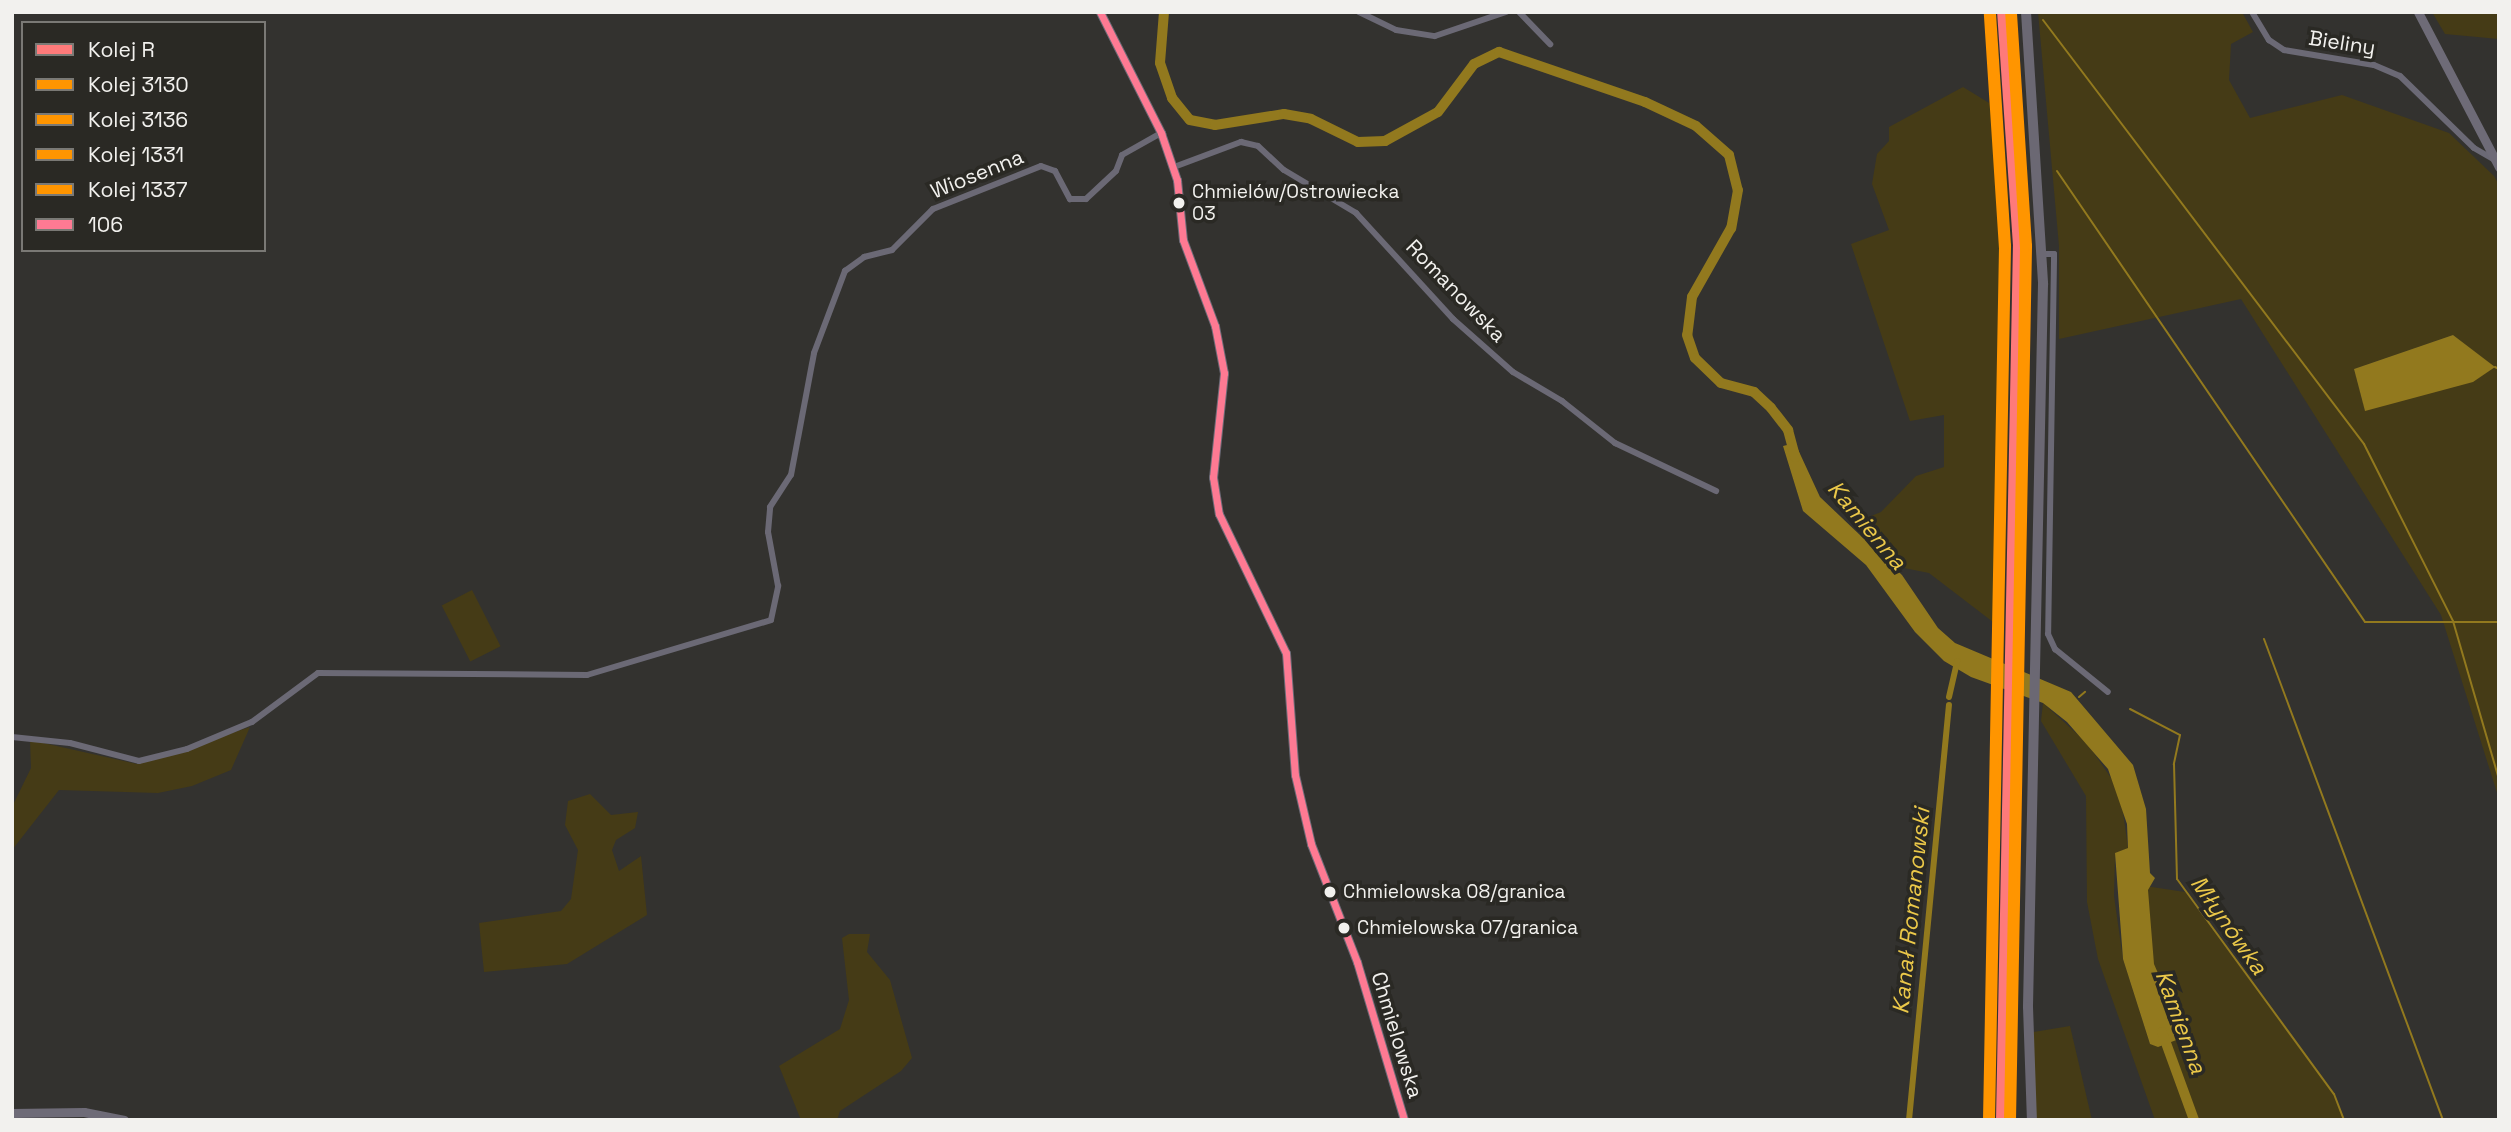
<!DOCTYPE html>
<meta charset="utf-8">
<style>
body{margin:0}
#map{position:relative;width:2511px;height:1132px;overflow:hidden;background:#33322f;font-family:"Space Grotesk",sans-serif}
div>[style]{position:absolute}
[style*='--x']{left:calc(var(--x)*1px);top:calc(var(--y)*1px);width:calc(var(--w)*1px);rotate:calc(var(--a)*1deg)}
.green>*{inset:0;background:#453b16;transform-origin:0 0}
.water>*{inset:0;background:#92791e}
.stream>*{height:2px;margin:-1px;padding:0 1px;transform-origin:1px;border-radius:1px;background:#92791e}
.canal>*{height:6px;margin:-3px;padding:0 3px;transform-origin:3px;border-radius:3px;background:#92791e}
.river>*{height:10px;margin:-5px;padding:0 5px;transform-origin:5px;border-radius:5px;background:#92791e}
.street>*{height:6px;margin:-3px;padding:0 3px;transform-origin:3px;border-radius:3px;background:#6b6975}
.secondary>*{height:9px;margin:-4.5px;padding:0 4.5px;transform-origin:4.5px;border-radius:4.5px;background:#6e6b77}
.primary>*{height:10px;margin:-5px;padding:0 5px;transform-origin:5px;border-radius:5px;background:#6b6873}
.bus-1>*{height:7px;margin:-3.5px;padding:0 3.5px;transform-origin:3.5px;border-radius:3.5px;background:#fe7a93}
.rail-1>*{height:9px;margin:-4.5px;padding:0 4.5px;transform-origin:4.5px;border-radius:4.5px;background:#fe7a7a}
.rail-2>*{height:9px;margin:-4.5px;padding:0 4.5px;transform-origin:4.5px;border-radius:4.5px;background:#ff9500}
.rail-3>*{height:9px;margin:-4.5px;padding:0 4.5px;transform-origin:4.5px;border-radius:4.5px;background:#ff9500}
.rail-4>*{height:9px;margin:-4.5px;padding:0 4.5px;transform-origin:4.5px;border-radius:4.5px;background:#ff9500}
.rail-5>*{height:9px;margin:-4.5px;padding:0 4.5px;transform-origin:4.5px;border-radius:4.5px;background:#ff9500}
.dots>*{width:19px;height:19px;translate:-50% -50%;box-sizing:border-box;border:4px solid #2a2924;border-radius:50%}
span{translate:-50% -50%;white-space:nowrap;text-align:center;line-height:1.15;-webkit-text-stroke:7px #2a2924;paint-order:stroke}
.bus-label{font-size:19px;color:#f2f1ee}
.left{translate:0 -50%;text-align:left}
.street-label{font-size:21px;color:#f2f1ee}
.water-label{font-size:23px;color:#ebc849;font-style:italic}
.frame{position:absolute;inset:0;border:14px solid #f2f1ee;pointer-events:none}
.legend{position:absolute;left:21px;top:21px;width:245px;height:231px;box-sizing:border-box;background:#2a2924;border:2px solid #7a7975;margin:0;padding:9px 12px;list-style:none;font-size:21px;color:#f2f1ee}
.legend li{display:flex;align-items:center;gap:14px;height:35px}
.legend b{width:35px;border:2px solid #7a7975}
</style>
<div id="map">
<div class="green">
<div style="clip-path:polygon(evenodd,2038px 12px,2242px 12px,2253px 32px,2231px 44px,2229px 80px,2250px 118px,2342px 95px,2449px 133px,2494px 176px,2499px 185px,2499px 799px,2441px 615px,2241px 299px,2059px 339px,2059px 246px,2038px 12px,2453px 335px,2494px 367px,2365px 410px,2354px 369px,2453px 335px)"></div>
<div style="clip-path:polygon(2432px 12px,2499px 12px,2499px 39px,2445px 34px)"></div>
<div style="clip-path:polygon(1963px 87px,1994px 106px,2004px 264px,1993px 622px,1929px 573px,1904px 568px,1861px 520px,1881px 512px,1916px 476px,1944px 467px,1944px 415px,1910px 421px,1851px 244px,1889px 230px,1872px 184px,1877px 154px,1889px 141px,1889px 127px)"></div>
<div style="left:472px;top:590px;width:63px;height:34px;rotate:63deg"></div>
<div style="clip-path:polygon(2043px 703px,2087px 743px,2120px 791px,2128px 848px,2115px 854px,2114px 896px,2123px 959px,2150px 1044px,2168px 1046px,2141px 977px,2132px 884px,2185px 892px,2334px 1094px,2344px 1120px,2155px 1120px,2098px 959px,2087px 902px,2086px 796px,2041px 721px)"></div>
<div style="clip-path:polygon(250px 727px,231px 770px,192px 786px,158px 793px,59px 790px,12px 850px,12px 807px,31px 768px,30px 740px,137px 764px)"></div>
<div style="clip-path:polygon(590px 794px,611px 815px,638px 812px,635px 828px,616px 840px,612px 850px,619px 871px,641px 856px,647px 915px,567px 964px,484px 972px,479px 923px,561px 911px,571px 899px,578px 850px,565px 825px,568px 801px)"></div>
<div style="clip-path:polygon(849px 934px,870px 934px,867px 952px,890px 980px,912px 1058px,901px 1071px,840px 1111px,837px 1120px,801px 1120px,779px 1066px,840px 1029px,849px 1000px,842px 938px)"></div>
<div style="clip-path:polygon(2070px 1026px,2092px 1120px,2032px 1120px,2028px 1033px)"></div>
</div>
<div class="water">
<div style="clip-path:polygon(2453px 335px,2495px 367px,2473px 382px,2365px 411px,2354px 369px)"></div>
<div style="clip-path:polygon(1795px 443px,1820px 497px,1902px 575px,1938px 628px,1955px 643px,2071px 692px,2133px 765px,2146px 809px,2150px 873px,2155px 878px,2148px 890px,2154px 964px,2183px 1031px,2179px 1039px,2158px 1047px,2150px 1044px,2123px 959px,2115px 853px,2128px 848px,2127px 824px,2108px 769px,2067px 722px,2043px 703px,1971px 677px,1944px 661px,1915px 632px,1866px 565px,1803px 511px,1783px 446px)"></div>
</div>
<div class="stream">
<div style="--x:2043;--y:20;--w:532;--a:52.87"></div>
<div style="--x:2364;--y:444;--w:198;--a:63.3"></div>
<div style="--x:2453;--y:621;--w:165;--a:73.8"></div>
<div style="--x:2057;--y:171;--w:546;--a:55.67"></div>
<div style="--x:2365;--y:622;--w:134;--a:0"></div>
<div style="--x:2495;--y:367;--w:4;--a:27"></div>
<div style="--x:2264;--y:639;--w:513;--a:69.59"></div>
<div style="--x:2079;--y:697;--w:8;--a:-40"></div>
<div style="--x:2130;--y:709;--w:56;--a:27.5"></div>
<div style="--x:2180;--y:735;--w:30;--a:102"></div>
<div style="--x:2174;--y:764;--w:115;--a:88.5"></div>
<div style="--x:2177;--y:879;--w:266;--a:53.9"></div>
<div style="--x:2334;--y:1094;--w:28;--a:69"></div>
</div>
<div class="canal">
<div style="--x:1949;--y:697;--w:37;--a:-77"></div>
<div style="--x:1909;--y:1120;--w:417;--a:-84.5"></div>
</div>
<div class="river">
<div style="--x:1164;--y:12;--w:51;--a:94.5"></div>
<div style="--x:1160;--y:63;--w:37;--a:71"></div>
<div style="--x:1172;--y:98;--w:28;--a:51"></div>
<div style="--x:1190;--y:120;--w:25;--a:11"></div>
<div style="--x:1215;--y:125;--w:70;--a:-9.1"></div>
<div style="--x:1284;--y:114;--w:27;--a:10"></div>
<div style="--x:1311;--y:119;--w:52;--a:26.1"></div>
<div style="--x:1358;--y:142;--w:27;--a:-2"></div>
<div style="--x:1385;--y:141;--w:60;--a:-28.7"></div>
<div style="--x:1438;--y:112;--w:60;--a:-53.1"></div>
<div style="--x:1474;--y:64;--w:28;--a:-26"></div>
<div style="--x:1499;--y:52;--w:154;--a:18.9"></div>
<div style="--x:1645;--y:102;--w:56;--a:25.2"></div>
<div style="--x:1696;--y:126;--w:44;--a:41.3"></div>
<div style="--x:1729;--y:155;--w:36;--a:76"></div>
<div style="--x:1738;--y:190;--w:39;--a:100"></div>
<div style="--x:1731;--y:228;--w:79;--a:119.5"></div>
<div style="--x:1692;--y:297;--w:38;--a:97"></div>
<div style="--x:1687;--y:335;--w:24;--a:71"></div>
<div style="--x:1695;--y:358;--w:36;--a:44"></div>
<div style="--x:1721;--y:383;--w:34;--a:15"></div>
<div style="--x:1754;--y:392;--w:23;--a:43"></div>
<div style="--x:1771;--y:408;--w:28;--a:52"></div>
<div style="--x:1788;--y:430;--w:28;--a:75"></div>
<div style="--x:2162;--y:1032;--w:94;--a:70"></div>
</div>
<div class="street">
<div style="--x:1359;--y:12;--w:41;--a:25.9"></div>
<div style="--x:1396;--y:30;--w:39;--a:9"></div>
<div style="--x:1435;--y:36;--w:75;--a:-18.7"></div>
<div style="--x:1519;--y:12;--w:45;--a:45.9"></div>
<div style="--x:2252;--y:12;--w:33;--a:59"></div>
<div style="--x:2269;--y:40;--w:18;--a:34"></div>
<div style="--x:2284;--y:50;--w:91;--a:9.5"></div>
<div style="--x:2374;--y:65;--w:28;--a:23"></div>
<div style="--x:2400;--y:76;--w:103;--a:44.2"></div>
<div style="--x:2474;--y:148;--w:24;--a:30"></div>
<div style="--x:1174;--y:167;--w:72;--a:-20.5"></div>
<div style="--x:1241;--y:142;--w:17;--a:13"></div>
<div style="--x:1258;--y:146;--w:35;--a:43"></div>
<div style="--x:1284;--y:170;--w:84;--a:30.8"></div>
<div style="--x:1356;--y:213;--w:144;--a:47.5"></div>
<div style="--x:1453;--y:319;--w:80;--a:41.5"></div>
<div style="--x:1513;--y:372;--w:57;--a:30.6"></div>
<div style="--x:1562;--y:401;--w:68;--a:38.4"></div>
<div style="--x:1615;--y:443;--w:112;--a:25.4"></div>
<div style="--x:2042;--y:254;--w:12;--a:0"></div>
<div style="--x:2054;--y:254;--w:6;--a:90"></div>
<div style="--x:2054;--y:260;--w:374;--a:90.9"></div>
<div style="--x:2048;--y:634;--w:17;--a:65"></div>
<div style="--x:2055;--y:649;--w:68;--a:39.1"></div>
<div style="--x:12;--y:737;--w:58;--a:5.9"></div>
<div style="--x:70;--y:743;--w:71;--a:14.6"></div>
<div style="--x:139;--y:761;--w:49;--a:-14"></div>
<div style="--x:187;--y:749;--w:70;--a:-22.6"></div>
<div style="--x:252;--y:722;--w:82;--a:-36.6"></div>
<div style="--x:318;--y:673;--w:269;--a:0.4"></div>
<div style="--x:587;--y:675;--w:192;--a:-16.6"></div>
<div style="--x:771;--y:620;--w:35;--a:-78"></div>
<div style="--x:778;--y:586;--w:55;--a:-100.5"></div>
<div style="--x:768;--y:532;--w:25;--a:-85"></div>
<div style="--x:770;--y:507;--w:38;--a:-57"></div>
<div style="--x:791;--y:475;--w:124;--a:-79.3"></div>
<div style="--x:814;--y:353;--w:88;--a:-69.3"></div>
<div style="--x:845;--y:271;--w:24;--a:-36"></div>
<div style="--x:864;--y:257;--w:29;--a:-14"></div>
<div style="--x:892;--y:250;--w:58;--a:-45"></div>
<div style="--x:933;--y:209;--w:116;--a:-21.7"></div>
<div style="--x:1041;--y:166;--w:15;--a:20"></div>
<div style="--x:1055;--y:171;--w:32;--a:62"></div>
<div style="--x:1070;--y:199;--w:16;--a:0"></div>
<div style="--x:1086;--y:199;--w:41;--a:-43"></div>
<div style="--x:1116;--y:171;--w:17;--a:-69"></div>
<div style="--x:1122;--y:155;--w:45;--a:-29.4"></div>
</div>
<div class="secondary">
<div style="--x:1100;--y:12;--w:136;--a:63.2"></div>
<div style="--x:1161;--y:133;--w:50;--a:71.2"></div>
<div style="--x:1177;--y:180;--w:60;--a:84.3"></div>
<div style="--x:1183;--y:240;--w:92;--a:69.6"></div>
<div style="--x:1215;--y:326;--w:48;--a:79.2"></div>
<div style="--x:1224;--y:373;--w:105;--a:96"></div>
<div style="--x:1213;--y:477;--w:37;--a:81"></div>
<div style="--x:1219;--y:514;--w:154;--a:64.3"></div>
<div style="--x:1286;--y:653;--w:122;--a:85.8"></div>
<div style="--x:1295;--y:775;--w:71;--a:76.9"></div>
<div style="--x:1311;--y:844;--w:127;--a:68.7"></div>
<div style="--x:1357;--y:962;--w:165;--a:73.4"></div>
<div style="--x:2418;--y:12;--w:175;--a:62.4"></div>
<div style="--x:12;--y:1113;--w:72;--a:-0.8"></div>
<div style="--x:84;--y:1112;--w:41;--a:11.3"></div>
</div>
<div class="primary">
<div style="--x:2026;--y:12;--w:273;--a:86.4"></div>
<div style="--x:2043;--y:284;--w:723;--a:91.19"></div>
<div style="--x:2028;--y:1007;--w:113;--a:88"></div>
</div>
<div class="bus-1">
<div style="--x:1100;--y:12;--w:136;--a:63.2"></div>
<div style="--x:1161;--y:133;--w:50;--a:71.2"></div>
<div style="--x:1177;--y:180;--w:60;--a:84.3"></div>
<div style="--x:1183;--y:240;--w:92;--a:69.6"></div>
<div style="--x:1215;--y:326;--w:48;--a:79.2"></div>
<div style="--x:1224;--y:373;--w:105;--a:96"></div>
<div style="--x:1213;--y:477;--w:37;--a:81"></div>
<div style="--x:1219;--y:514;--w:154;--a:64.3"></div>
<div style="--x:1286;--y:653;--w:122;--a:85.8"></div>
<div style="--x:1295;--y:775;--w:71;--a:76.9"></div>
<div style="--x:1311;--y:844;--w:127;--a:68.7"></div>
<div style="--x:1357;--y:962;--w:165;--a:73.4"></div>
</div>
<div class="rail-1">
<div style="--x:2000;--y:1120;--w:875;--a:-88.89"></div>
<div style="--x:2017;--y:245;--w:234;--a:-93.9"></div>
</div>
<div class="rail-2">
<div style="--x:2011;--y:1120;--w:875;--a:-88.95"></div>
<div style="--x:2027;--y:245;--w:233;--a:-93.7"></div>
</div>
<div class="rail-3">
<div style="--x:1990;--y:1120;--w:875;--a:-88.95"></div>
<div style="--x:2006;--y:245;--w:232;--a:-93.7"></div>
</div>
<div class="rail-4">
<div style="--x:2008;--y:1120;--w:872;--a:-88.95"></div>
<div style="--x:2024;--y:248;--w:236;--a:-93.6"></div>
</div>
<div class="rail-5">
<div style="--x:1987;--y:1120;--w:872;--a:-88.95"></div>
<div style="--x:2003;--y:248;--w:235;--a:-93.7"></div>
</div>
<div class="dots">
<div style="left:1179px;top:203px;background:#f2f1ee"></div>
<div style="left:1330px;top:892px;background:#f2f1ee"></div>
<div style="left:1344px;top:928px;background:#f2f1ee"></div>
</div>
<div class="bus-label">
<span class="left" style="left:1192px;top:203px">Chmielów/Ostrowiecka<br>03</span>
<span class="left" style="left:1343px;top:892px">Chmielowska 08/granica</span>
<span class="left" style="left:1357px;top:928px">Chmielowska 07/granica</span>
</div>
<div class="street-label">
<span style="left:2342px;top:43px;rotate:9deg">Bieliny</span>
<span style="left:977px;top:174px;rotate:-22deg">Wiosenna</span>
<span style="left:1456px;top:291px;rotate:46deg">Romanowska</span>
<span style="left:1397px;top:1035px;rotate:73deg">Chmielowska</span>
</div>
<div class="water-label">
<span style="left:1867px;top:525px;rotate:50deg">Kamienna</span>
<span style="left:1911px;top:911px;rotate:-84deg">Kanał Romanowski</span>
<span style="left:2229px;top:925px;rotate:55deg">Młynówka</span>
<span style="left:2181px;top:1022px;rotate:70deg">Kamienna</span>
</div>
<div class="frame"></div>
<ul class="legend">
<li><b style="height:9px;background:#fe7a7a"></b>Kolej R</li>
<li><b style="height:9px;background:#ff9500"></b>Kolej 3130</li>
<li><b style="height:9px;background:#ff9500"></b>Kolej 3136</li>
<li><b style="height:9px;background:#ff9500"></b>Kolej 1331</li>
<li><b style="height:9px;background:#ff9500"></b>Kolej 1337</li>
<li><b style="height:9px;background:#fe7a93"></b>106</li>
</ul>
</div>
